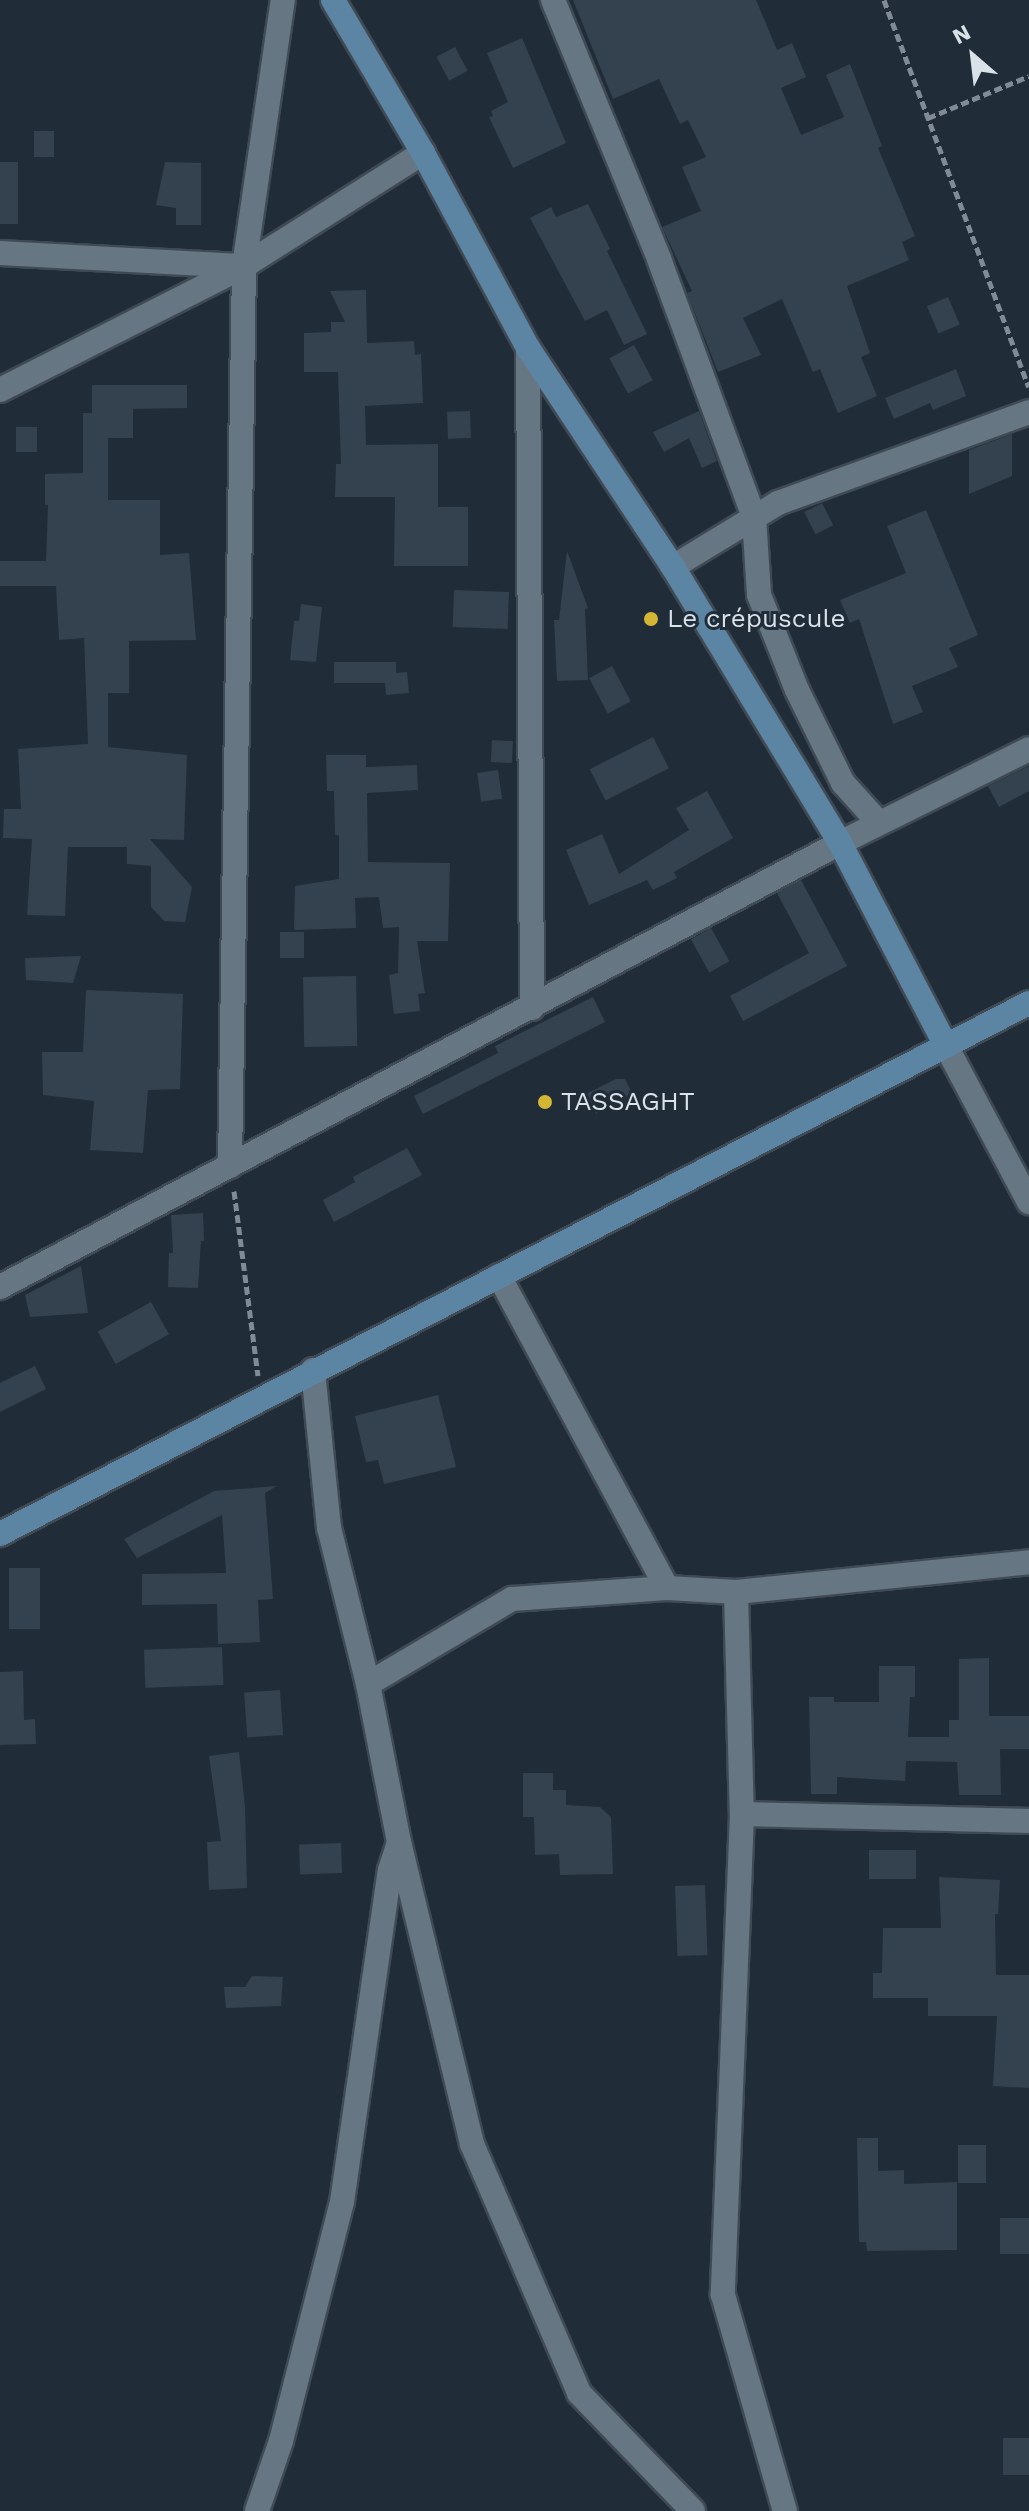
<!DOCTYPE html>
<meta charset="utf-8">
<style>
body{margin:0}
#map{position:relative;width:1029px;height:2511px;overflow:hidden;background:#202d38;font-family:"Work Sans",sans-serif}
div>[style]{position:absolute}
[style*='--x']{left:calc(var(--x)*1px);top:calc(var(--y)*1px);width:calc(var(--w)*1px);rotate:calc(var(--a)*1deg)}
.building>*{inset:0;background:#34414e;transform-origin:0 0}
.path>*{height:5px;margin-top:-2.5px;transform-origin:0;background:repeating-linear-gradient(90deg,#818b95 0 8px,transparent 0 12px)}
.roads{filter:drop-shadow(2px 0 #3f4a54) drop-shadow(-2px 0 #3f4a54) drop-shadow(0 2px #3f4a54) drop-shadow(0 -2px #3f4a54)}
.street>*{height:24px;margin:-12px;padding:0 12px;transform-origin:12px;border-radius:12px;background:#677683}
.secondary>*{height:24px;margin:-12px;padding:0 12px;transform-origin:12px;border-radius:12px;background:#5c84a3}
.dots>*{width:22px;height:22px;translate:-50% -50%;box-sizing:border-box;border:4px solid #202d38;border-radius:50%}
span{translate:-50% -50%;white-space:nowrap;text-align:center;line-height:1.15;-webkit-text-stroke:6px #202d38;paint-order:stroke}
.poi-label{font-size:26px;color:#d9e1e9}
.left{translate:0 -50%;text-align:left}
.north{position:absolute;left:933px;top:16px;width:80px;height:80px;-webkit-text-stroke:6px #202d38;paint-order:stroke;rotate:332deg;font-size:22px;font-weight:700;line-height:32px;text-align:center;color:#d9e1e9}
.north::after{content:'';display:block;margin:auto;width:28px;height:36px;background:#d9e1e9;clip-path:polygon(50% 0,100% 100%,50% 72%,0 100%)}
</style>
<div id="map">
<div class="building">
<div style="clip-path:polygon(573px 0,756px 0,777px 50px,792px 43px,806px 77px,781px 88px,801px 135px,844px 117px,826px 75px,850px 64px,882px 146px,878px 148px,915px 236px,902px 242px,909px 260px,847px 286px,870px 353px,861px 357px,877px 396px,838px 413px,820px 369px,813px 372px,782px 299px,743px 318px,761px 355px,718px 372px,687px 293px,692px 291px,662px 227px,701px 211px,682px 167px,706px 157px,688px 120px,680px 124px,659px 79px,613px 99px)"></div>
<div style="clip-path:polygon(522px 38px,566px 143px,513px 168px,489px 117px,493px 116px,491px 111px,508px 102px,487px 53px)"></div>
<div style="left:455px;top:47px;width:27px;height:21px;rotate:62deg"></div>
<div style="left:34px;top:131px;width:20px;height:26px"></div>
<div style="left:0;top:162px;width:18px;height:62px"></div>
<div style="clip-path:polygon(165px 162px,201px 163px,201px 225px,176px 225px,176px 208px,156px 205px)"></div>
<div style="clip-path:polygon(588px 204px,610px 249px,607px 251px,647px 334px,624px 345px,607px 310px,585px 321px,530px 218px,551px 207px,556px 217px)"></div>
<div style="clip-path:polygon(366px 290px,367px 343px,414px 341px,415px 355px,421px 354px,423px 403px,365px 406px,366px 445px,438px 444px,438px 507px,468px 507px,468px 566px,394px 566px,395px 497px,335px 497px,336px 464px,341px 464px,338px 372px,304px 372px,304px 333px,331px 332px,331px 322px,345px 322px,330px 291px)"></div>
<div style="left:948px;top:297px;width:30px;height:23px;rotate:67deg"></div>
<div style="left:634px;top:345px;width:40px;height:28px;rotate:62deg"></div>
<div style="clip-path:polygon(956px 369px,966px 396px,933px 410px,930px 403px,894px 419px,885px 398px)"></div>
<div style="clip-path:polygon(92px 385px,187px 385px,187px 408px,133px 409px,133px 438px,108px 438px,108px 500px,160px 500px,160px 555px,189px 553px,196px 640px,129px 641px,129px 693px,108px 693px,108px 747px,187px 755px,184px 840px,150px 839px,192px 887px,185px 922px,164px 921px,151px 907px,151px 866px,127px 864px,127px 847px,68px 847px,65px 916px,27px 915px,32px 839px,3px 838px,4px 809px,21px 809px,18px 749px,88px 744px,84px 638px,59px 640px,56px 586px,0 586px,0 561px,46px 561px,48px 505px,45px 505px,45px 474px,83px 473px,83px 413px,92px 413px)"></div>
<div style="left:470px;top:411px;width:27px;height:23px;rotate:88deg"></div>
<div style="clip-path:polygon(699px 411px,717px 461px,702px 468px,689px 438px,664px 452px,653px 432px)"></div>
<div style="left:16px;top:427px;width:21px;height:25px"></div>
<div style="clip-path:polygon(1012px 434px,1012px 476px,969px 494px,969px 450px)"></div>
<div style="left:822px;top:503px;width:25px;height:20px;rotate:63deg"></div>
<div style="clip-path:polygon(926px 510px,978px 635px,949px 648px,958px 667px,912px 686px,923px 712px,893px 724px,859px 619px,850px 623px,840px 600px,906px 573px,887px 526px)"></div>
<div style="clip-path:polygon(567px 551px,588px 608px,585px 609px,588px 680px,557px 681px,554px 620px,559px 620px)"></div>
<div style="left:454px;top:590px;width:55px;height:37px;rotate:2deg"></div>
<div style="clip-path:polygon(301px 604px,322px 607px,316px 662px,290px 660px,294px 621px,299px 621px)"></div>
<div style="clip-path:polygon(334px 662px,396px 662px,396px 673px,407px 672px,409px 693px,386px 695px,385px 683px,334px 683px)"></div>
<div style="left:612px;top:666px;width:40px;height:26px;rotate:62deg"></div>
<div style="left:653px;top:737px;width:35px;height:71px;rotate:63deg"></div>
<div style="left:492px;top:740px;width:21px;height:22px;rotate:3deg"></div>
<div style="clip-path:polygon(326px 755px,366px 755px,366px 767px,417px 765px,418px 790px,367px 793px,368px 862px,450px 863px,448px 941px,417px 941px,425px 993px,418px 994px,420px 1011px,394px 1014px,389px 975px,398px 973px,399px 927px,383px 928px,379px 897px,355px 898px,356px 928px,294px 930px,295px 886px,339px 879px,339px 835px,335px 835px,334px 791px,327px 791px)"></div>
<div style="clip-path:polygon(1029px 766px,1029px 791px,999px 807px,988px 786px)"></div>
<div style="left:498px;top:770px;width:29px;height:21px;rotate:82deg"></div>
<div style="clip-path:polygon(707px 791px,733px 838px,674px 872px,677px 878px,653px 890px,647px 880px,589px 905px,566px 850px,602px 834px,619px 874px,689px 830px,676px 808px)"></div>
<div style="clip-path:polygon(801px 880px,847px 966px,743px 1021px,730px 996px,809px 953px,777px 893px)"></div>
<div style="left:711px;top:928px;width:38px;height:23px;rotate:61deg"></div>
<div style="left:304px;top:932px;width:26px;height:24px;rotate:90deg"></div>
<div style="clip-path:polygon(81px 956px,73px 983px,26px 980px,25px 958px)"></div>
<div style="left:356px;top:976px;width:70px;height:53px;rotate:89deg"></div>
<div style="clip-path:polygon(86px 990px,183px 994px,180px 1089px,148px 1090px,143px 1153px,90px 1150px,94px 1101px,43px 1095px,42px 1052px,83px 1052px)"></div>
<div style="clip-path:polygon(593px 997px,605px 1022px,423px 1114px,414px 1096px,498px 1053px,495px 1046px)"></div>
<div style="clip-path:polygon(616px 1079px,625px 1079px,633px 1095px,596px 1114px,586px 1094px)"></div>
<div style="clip-path:polygon(407px 1148px,422px 1175px,334px 1222px,323px 1200px,355px 1182px,353px 1177px)"></div>
<div style="clip-path:polygon(203px 1213px,204px 1241px,201px 1241px,198px 1288px,168px 1287px,169px 1253px,173px 1253px,171px 1215px)"></div>
<div style="clip-path:polygon(81px 1266px,88px 1313px,30px 1317px,25px 1295px)"></div>
<div style="left:151px;top:1302px;width:37px;height:61px;rotate:61deg"></div>
<div style="clip-path:polygon(35px 1366px,46px 1389px,0 1412px,0 1383px)"></div>
<div style="clip-path:polygon(438px 1395px,456px 1467px,384px 1484px,378px 1460px,366px 1462px,355px 1416px)"></div>
<div style="clip-path:polygon(277px 1486px,265px 1493px,273px 1599px,258px 1600px,260px 1642px,218px 1644px,217px 1604px,142px 1605px,142px 1574px,226px 1573px,222px 1515px,137px 1558px,124px 1539px,214px 1491px)"></div>
<div style="left:9px;top:1568px;width:31px;height:61px"></div>
<div style="left:222px;top:1647px;width:38px;height:78px;rotate:88deg"></div>
<div style="clip-path:polygon(989px 1658px,989px 1716px,1029px 1716px,1029px 1749px,1000px 1749px,1001px 1795px,959px 1795px,957px 1762px,906px 1761px,905px 1781px,837px 1777px,837px 1794px,811px 1794px,809px 1697px,834px 1697px,834px 1702px,879px 1702px,879px 1666px,915px 1666px,915px 1697px,910px 1697px,908px 1737px,949px 1737px,949px 1720px,959px 1720px,959px 1659px)"></div>
<div style="clip-path:polygon(23px 1671px,24px 1720px,35px 1719px,36px 1744px,0 1745px,0 1672px)"></div>
<div style="left:280px;top:1690px;width:45px;height:36px;rotate:86deg"></div>
<div style="clip-path:polygon(239px 1752px,245px 1807px,247px 1888px,209px 1890px,207px 1842px,221px 1841px,209px 1756px)"></div>
<div style="clip-path:polygon(523px 1773px,553px 1773px,553px 1790px,566px 1790px,566px 1805px,600px 1807px,611px 1817px,613px 1874px,560px 1875px,559px 1854px,535px 1855px,534px 1817px,523px 1817px)"></div>
<div style="left:341px;top:1843px;width:30px;height:42px;rotate:88deg"></div>
<div style="left:869px;top:1850px;width:47px;height:29px"></div>
<div style="clip-path:polygon(939px 1877px,1000px 1880px,998px 1914px,995px 1914px,996px 1975px,1029px 1975px,1029px 2088px,993px 2086px,997px 2016px,928px 2016px,928px 1998px,873px 1998px,873px 1973px,882px 1973px,883px 1928px,941px 1928px)"></div>
<div style="left:705px;top:1885px;width:70px;height:30px;rotate:88deg"></div>
<div style="clip-path:polygon(252px 1976px,283px 1977px,281px 2006px,226px 2008px,224px 1987px,245px 1987px)"></div>
<div style="clip-path:polygon(857px 2138px,878px 2138px,878px 2171px,904px 2170px,904px 2184px,957px 2182px,957px 2250px,867px 2251px,866px 2242px,859px 2242px)"></div>
<div style="left:958px;top:2145px;width:28px;height:38px"></div>
<div style="left:1000px;top:2218px;width:29px;height:36px"></div>
<div style="left:1029px;top:2438px;width:37px;height:26px;rotate:90deg"></div>
</div>
<div class="path">
<div style="--x:884;--y:0;--w:413;--a:69.5"></div>
<div style="--x:928;--y:118;--w:109;--a:-22.6"></div>
<div style="--x:234;--y:1191;--w:186;--a:82.6"></div>
</div>
<div class="roads">
<div class="street">
<div style="--x:553;--y:0;--w:280;--a:67.7"></div>
<div style="--x:659;--y:259;--w:275;--a:69.8"></div>
<div style="--x:754;--y:517;--w:78;--a:86.3"></div>
<div style="--x:759;--y:595;--w:102;--a:68.2"></div>
<div style="--x:797;--y:690;--w:104;--a:63.7"></div>
<div style="--x:843;--y:783;--w:54;--a:48"></div>
<div style="--x:0;--y:253;--w:241;--a:3.1"></div>
<div style="--x:528;--y:348;--w:660;--a:89.65"></div>
<div style="--x:0;--y:390;--w:274;--a:-26.9"></div>
<div style="--x:244;--y:266;--w:212;--a:-32.3"></div>
<div style="--x:673;--y:567;--w:123;--a:-31.4"></div>
<div style="--x:778;--y:503;--w:267;--a:-19.9"></div>
<div style="--x:946;--y:1046;--w:177;--a:62"></div>
<div style="--x:230;--y:1166;--w:900;--a:-89.11"></div>
<div style="--x:244;--y:266;--w:269;--a:-81.7"></div>
<div style="--x:499;--y:1276;--w:354;--a:61.7"></div>
<div style="--x:0;--y:1287;--w:950;--a:-27.86"></div>
<div style="--x:840;--y:843;--w:211;--a:-26.4"></div>
<div style="--x:736;--y:1592;--w:222;--a:88.5"></div>
<div style="--x:742;--y:1814;--w:481;--a:92.3"></div>
<div style="--x:723;--y:2295;--w:225;--a:74"></div>
<div style="--x:368;--y:1684;--w:167;--a:-30.6"></div>
<div style="--x:512;--y:1599;--w:155;--a:-4.1"></div>
<div style="--x:667;--y:1588;--w:69;--a:3.3"></div>
<div style="--x:736;--y:1592;--w:295;--a:-5.8"></div>
<div style="--x:742;--y:1814;--w:287;--a:1.4"></div>
<div style="--x:399;--y:1842;--w:311;--a:76.4"></div>
<div style="--x:472;--y:2144;--w:271;--a:66.7"></div>
<div style="--x:579;--y:2393;--w:164;--a:46"></div>
<div style="--x:257;--y:2511;--w:74;--a:-71.1"></div>
<div style="--x:281;--y:2441;--w:247;--a:-75.7"></div>
<div style="--x:342;--y:2202;--w:335;--a:-81.8"></div>
<div style="--x:390;--y:1870;--w:29;--a:-72"></div>
<div style="--x:399;--y:1842;--w:161;--a:-101.1"></div>
<div style="--x:368;--y:1684;--w:161;--a:-104"></div>
<div style="--x:329;--y:1528;--w:159;--a:-95.8"></div>
</div>
<div class="secondary">
<div style="--x:333;--y:0;--w:178;--a:59.5"></div>
<div style="--x:423;--y:153;--w:221;--a:61.7"></div>
<div style="--x:528;--y:348;--w:263;--a:56.5"></div>
<div style="--x:673;--y:567;--w:323;--a:58.8"></div>
<div style="--x:840;--y:843;--w:229;--a:62.4"></div>
<div style="--x:0;--y:1534;--w:1158;--a:-27.3"></div>
</div>
</div>
<div class="dots">
<div style="left:651px;top:619px;background:#d4b635"></div>
<div style="left:545px;top:1102px;background:#d4b635"></div>
</div>
<div class="poi-label">
<span class="left" style="left:667px;top:619px">Le crépuscule</span>
<span class="left" style="left:561px;top:1102px">TASSAGHT</span>
</div>
<div class="north">N</div>
</div>
